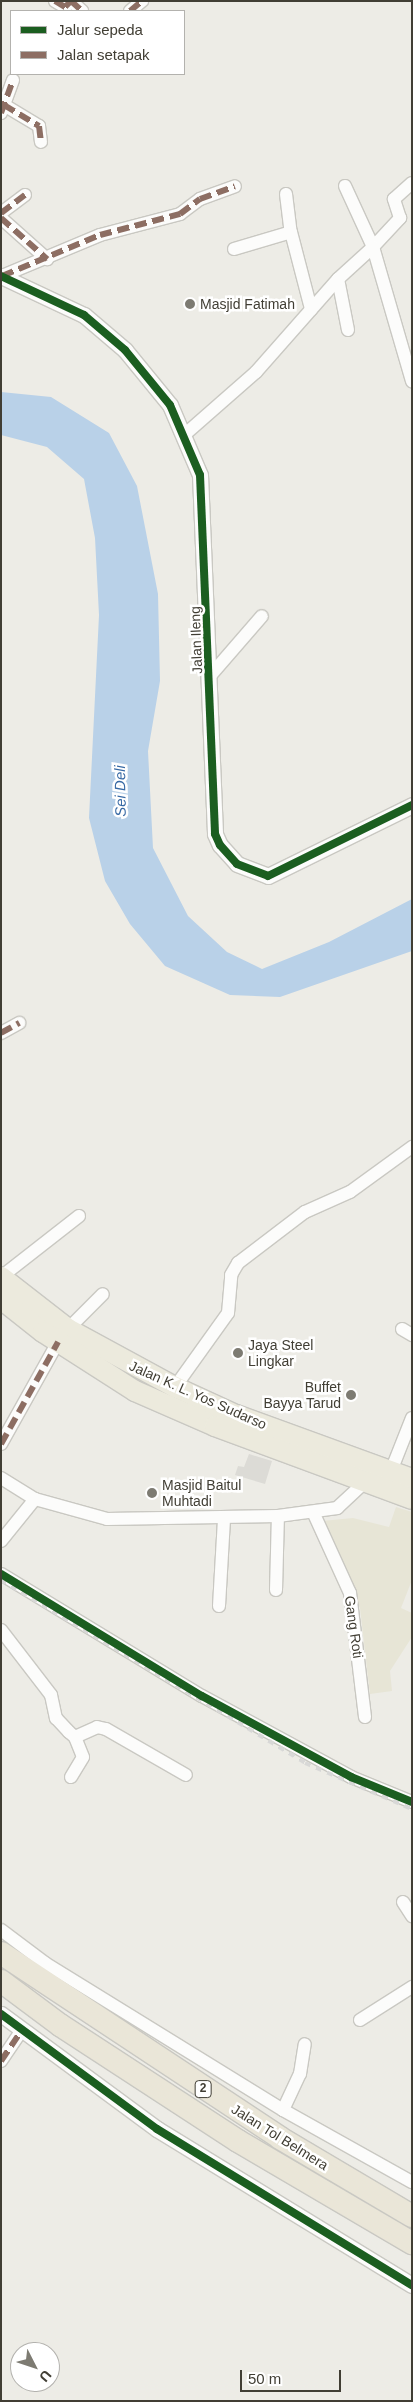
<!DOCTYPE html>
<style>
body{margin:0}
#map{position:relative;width:413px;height:2402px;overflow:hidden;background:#edece6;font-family:Helvetica,sans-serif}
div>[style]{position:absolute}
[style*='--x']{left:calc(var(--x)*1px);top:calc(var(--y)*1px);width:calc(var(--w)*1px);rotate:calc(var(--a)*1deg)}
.education>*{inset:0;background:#e7e5d6}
.parking>*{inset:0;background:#dcdbd6}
.water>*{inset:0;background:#b9d1e8}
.roads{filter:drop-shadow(1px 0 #c9c8c2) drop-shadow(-1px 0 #c9c8c2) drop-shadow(0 1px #c9c8c2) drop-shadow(0 -1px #c9c8c2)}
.minor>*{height:12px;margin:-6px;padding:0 6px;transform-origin:6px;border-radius:6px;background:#fcfcfb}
.tertiary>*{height:15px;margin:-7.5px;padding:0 7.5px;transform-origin:7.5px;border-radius:7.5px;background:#fcfcfb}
.trunk>*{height:20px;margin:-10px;padding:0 10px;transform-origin:10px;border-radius:10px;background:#eceadd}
.motorway>*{height:22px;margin:-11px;padding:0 11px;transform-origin:11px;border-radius:11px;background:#eae6d8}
.rail>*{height:4px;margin-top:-2px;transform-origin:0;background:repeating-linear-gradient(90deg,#d8d8d7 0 6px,transparent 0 12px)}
.quiet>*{height:6px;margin-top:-3px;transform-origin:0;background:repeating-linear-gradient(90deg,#8d6e63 0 12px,transparent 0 18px)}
.cycleway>*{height:8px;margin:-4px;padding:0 4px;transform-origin:4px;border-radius:4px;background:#1b5e20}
.dots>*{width:14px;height:14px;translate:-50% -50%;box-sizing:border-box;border:2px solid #fff;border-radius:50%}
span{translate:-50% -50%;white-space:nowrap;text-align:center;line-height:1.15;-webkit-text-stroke:5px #fff;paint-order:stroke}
.shield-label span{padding:1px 4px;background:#fff;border:1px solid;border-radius:4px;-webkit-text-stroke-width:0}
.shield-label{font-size:12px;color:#413e34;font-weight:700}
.poi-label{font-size:14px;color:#413e34}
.left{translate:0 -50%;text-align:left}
.right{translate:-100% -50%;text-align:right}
.street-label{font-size:14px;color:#413e34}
.water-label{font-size:15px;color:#3769a4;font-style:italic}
.frame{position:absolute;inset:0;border:2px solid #413e34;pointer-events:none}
.legend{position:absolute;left:10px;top:10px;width:175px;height:65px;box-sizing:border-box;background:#fff;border:1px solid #b3b2ae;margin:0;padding:6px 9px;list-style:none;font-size:15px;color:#413e34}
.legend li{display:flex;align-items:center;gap:10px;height:25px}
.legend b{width:25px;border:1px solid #b3b2ae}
.north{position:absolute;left:10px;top:2342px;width:50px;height:50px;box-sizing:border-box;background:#fff;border:1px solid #b3b2ae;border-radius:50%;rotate:131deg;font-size:14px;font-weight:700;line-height:20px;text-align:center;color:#413e34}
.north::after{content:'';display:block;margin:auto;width:18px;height:22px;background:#7d7b72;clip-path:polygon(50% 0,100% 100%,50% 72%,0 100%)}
.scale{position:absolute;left:240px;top:2370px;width:101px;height:22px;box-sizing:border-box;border:2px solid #413e34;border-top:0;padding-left:6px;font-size:15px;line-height:18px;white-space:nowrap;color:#413e34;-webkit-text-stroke:4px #fff;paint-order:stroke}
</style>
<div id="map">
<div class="education">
<div style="clip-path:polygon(396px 1507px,412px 1512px,412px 1580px,401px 1608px,412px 1613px,412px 1637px,390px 1671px,392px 1691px,370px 1694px,360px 1608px,322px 1521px,353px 1518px,389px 1527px)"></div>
</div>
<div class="parking">
<div style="clip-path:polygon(249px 1454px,272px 1461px,265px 1484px,235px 1475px,238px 1466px,244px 1467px)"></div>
</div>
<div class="water">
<div style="clip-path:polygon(1px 392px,51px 397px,109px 433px,137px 486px,158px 594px,160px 681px,148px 751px,153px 848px,188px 916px,227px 952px,262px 969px,329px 942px,412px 899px,412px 951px,280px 997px,230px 995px,165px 966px,130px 924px,105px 881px,89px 818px,99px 615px,95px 538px,84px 479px,47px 447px,1px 435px)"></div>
</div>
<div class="roads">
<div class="minor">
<div style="--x:55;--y:1;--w:12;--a:31"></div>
<div style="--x:65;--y:7;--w:8;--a:-45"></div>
<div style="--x:71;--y:1;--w:15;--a:42"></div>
<div style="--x:130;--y:11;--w:16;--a:-40"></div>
<div style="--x:4;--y:105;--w:41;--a:31"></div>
<div style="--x:39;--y:126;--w:16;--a:83"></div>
<div style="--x:1;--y:113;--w:35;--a:-70"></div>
<div style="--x:345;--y:186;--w:67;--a:65.3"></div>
<div style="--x:373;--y:247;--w:40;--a:-47"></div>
<div style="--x:400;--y:218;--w:20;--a:-108"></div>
<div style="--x:394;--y:199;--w:24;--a:-42"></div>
<div style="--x:286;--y:194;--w:38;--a:83"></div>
<div style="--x:1;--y:213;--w:30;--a:-37"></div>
<div style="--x:1;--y:218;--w:62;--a:41.7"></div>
<div style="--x:234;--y:249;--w:59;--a:-16.6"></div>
<div style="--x:291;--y:232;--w:80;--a:75.4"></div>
<div style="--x:2;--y:276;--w:106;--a:-22.7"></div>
<div style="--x:100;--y:235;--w:83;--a:-14.7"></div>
<div style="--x:180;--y:214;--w:25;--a:-37"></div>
<div style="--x:200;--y:199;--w:37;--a:-20"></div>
<div style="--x:338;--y:279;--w:52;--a:78.9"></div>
<div style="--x:183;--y:436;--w:97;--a:-41.2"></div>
<div style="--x:256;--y:372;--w:124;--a:-48.6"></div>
<div style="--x:338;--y:279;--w:47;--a:-42.4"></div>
<div style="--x:373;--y:247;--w:140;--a:73.8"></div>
<div style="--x:210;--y:676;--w:79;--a:-49.1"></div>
<div style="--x:1;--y:1033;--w:21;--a:-29"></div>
<div style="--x:1;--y:1277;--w:99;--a:-38"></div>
<div style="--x:68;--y:1329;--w:49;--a:-45"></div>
<div style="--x:402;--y:1329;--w:12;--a:31"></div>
<div style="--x:175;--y:1387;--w:91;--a:-54.4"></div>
<div style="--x:228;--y:1313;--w:38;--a:-85"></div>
<div style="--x:231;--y:1275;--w:14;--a:-60"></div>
<div style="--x:238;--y:1263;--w:84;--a:-37.3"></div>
<div style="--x:305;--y:1212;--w:49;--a:-24"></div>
<div style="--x:350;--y:1192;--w:77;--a:-36"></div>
<div style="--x:1;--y:1444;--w:117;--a:-60.8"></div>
<div style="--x:391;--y:1471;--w:57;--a:-68.4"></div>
<div style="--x:1;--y:1478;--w:40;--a:32"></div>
<div style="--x:314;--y:1514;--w:87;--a:65.5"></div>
<div style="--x:350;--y:1593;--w:125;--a:83.1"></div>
<div style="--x:1;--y:1541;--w:54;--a:-51"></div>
<div style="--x:35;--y:1499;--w:75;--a:15.5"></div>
<div style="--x:107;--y:1519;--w:171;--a:-1"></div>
<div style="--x:278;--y:1516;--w:60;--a:-7.7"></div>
<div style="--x:337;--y:1508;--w:38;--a:-43"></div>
<div style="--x:1;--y:1574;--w:235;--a:31.3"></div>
<div style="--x:202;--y:1696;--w:170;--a:28.5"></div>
<div style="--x:351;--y:1777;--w:66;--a:22.3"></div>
<div style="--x:276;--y:1590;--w:74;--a:-88.5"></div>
<div style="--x:219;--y:1606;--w:87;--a:-86.7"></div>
<div style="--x:1;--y:1630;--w:82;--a:52.4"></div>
<div style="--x:51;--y:1695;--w:24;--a:78"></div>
<div style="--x:56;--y:1718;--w:19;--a:47"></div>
<div style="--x:69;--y:1732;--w:8;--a:40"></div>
<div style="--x:75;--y:1737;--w:24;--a:-24"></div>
<div style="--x:97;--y:1727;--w:9;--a:13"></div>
<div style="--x:106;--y:1729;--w:92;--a:29.9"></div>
<div style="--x:71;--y:1777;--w:23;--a:-59"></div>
<div style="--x:83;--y:1757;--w:22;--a:-112"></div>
<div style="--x:403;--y:1902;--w:17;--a:57"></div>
<div style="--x:1;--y:1930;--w:55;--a:36.9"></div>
<div style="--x:45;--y:1963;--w:280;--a:31.7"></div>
<div style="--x:283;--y:2110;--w:148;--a:29.2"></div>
<div style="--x:360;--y:2020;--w:62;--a:-32.4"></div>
<div style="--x:1;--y:2061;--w:37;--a:-56"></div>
<div style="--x:283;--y:2110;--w:40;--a:-65"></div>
<div style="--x:300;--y:2074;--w:30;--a:-81"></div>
</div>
<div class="tertiary">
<div style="--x:1;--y:276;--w:92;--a:25.2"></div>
<div style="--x:84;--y:315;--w:54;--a:40.5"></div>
<div style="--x:125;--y:350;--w:71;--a:50.7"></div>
<div style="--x:170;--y:405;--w:76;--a:66.8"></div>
<div style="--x:200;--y:475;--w:359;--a:87.6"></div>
<div style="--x:215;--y:834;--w:12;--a:66"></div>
<div style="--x:220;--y:845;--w:25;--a:48"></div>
<div style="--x:237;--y:864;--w:33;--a:21"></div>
<div style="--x:268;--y:876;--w:161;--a:-26.2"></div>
<div style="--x:1;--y:2014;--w:194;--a:36.4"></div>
<div style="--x:157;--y:2129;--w:299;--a:31.5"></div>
</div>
<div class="trunk">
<div style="--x:1;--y:1277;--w:85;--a:37.8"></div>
<div style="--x:68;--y:1329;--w:122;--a:28.5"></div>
<div style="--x:175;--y:1387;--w:67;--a:24.7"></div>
<div style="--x:236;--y:1415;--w:187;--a:20"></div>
<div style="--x:1;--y:1299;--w:53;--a:38.2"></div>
<div style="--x:43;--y:1332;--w:109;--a:32.7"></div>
<div style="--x:135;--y:1391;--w:87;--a:23.6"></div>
<div style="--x:215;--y:1426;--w:210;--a:20.3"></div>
</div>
<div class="motorway">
<div style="--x:1;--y:1953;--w:335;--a:33.5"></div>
<div style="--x:280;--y:2138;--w:153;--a:30.6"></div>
<div style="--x:1;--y:1981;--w:74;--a:36.7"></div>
<div style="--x:60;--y:2025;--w:212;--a:33.1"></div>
<div style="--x:238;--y:2141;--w:202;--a:30.4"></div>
</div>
</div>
<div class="rail">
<div style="--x:1;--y:1580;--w:355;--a:31"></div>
<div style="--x:305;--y:1763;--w:116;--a:23.3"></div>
</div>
<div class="quiet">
<div style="--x:55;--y:1;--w:12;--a:31"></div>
<div style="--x:65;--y:7;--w:8;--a:-45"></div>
<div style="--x:71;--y:1;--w:15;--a:42"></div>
<div style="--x:130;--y:11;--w:16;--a:-40"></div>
<div style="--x:4;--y:105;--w:41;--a:31"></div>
<div style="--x:39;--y:126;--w:16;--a:83"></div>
<div style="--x:1;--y:113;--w:35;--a:-70"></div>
<div style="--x:1;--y:213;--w:30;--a:-37"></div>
<div style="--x:1;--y:218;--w:62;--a:41.7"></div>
<div style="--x:2;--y:276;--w:106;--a:-22.7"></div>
<div style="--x:100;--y:235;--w:83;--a:-14.7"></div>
<div style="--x:180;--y:214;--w:25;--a:-37"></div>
<div style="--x:200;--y:199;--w:37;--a:-20"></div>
<div style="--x:1;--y:1033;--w:21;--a:-29"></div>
<div style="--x:1;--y:1444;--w:117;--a:-60.8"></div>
<div style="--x:1;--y:2061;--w:37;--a:-56"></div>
</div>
<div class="cycleway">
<div style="--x:1;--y:276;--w:92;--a:25.2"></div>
<div style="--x:84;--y:315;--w:54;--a:40.5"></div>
<div style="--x:125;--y:350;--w:71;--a:50.7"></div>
<div style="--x:170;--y:405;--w:76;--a:66.8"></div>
<div style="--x:200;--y:475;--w:359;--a:87.6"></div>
<div style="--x:215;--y:834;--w:12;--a:66"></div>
<div style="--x:220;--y:845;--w:25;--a:48"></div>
<div style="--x:237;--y:864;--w:33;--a:21"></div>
<div style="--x:268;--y:876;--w:161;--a:-26.2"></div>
<div style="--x:1;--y:1574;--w:235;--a:31.3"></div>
<div style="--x:202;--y:1696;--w:170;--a:28.5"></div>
<div style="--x:351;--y:1777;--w:66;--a:22.3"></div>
<div style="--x:1;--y:2014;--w:194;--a:36.4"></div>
<div style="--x:157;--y:2129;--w:299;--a:31.5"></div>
</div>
<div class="dots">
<div style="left:190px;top:304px;background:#7d7b72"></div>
<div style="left:238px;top:1353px;background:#7d7b72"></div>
<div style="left:351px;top:1395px;background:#7d7b72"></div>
<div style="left:152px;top:1493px;background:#7d7b72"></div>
</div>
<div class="shield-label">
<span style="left:203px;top:2089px">2</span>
</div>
<div class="poi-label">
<span class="left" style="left:200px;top:304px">Masjid Fatimah</span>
<span class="left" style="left:248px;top:1353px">Jaya Steel<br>Lingkar</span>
<span class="right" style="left:341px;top:1395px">Buffet<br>Bayya Tarud</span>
<span class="left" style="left:162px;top:1493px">Masjid Baitul<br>Muhtadi</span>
</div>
<div class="street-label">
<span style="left:196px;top:640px;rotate:-92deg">Jalan Ileng</span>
<span style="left:198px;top:1395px;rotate:24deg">Jalan K. L. Yos Sudarso</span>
<span style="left:354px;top:1627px;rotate:82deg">Gang Roti</span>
<span style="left:280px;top:2137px;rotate:32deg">Jalan Tol Belmera</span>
</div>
<div class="water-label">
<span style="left:120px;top:791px;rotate:-91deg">Sei Deli</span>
</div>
<div class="frame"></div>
<ul class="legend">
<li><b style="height:6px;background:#1b5e20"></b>Jalur sepeda</li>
<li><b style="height:6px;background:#8d6e63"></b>Jalan setapak</li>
</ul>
<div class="north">U</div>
<div class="scale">50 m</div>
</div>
